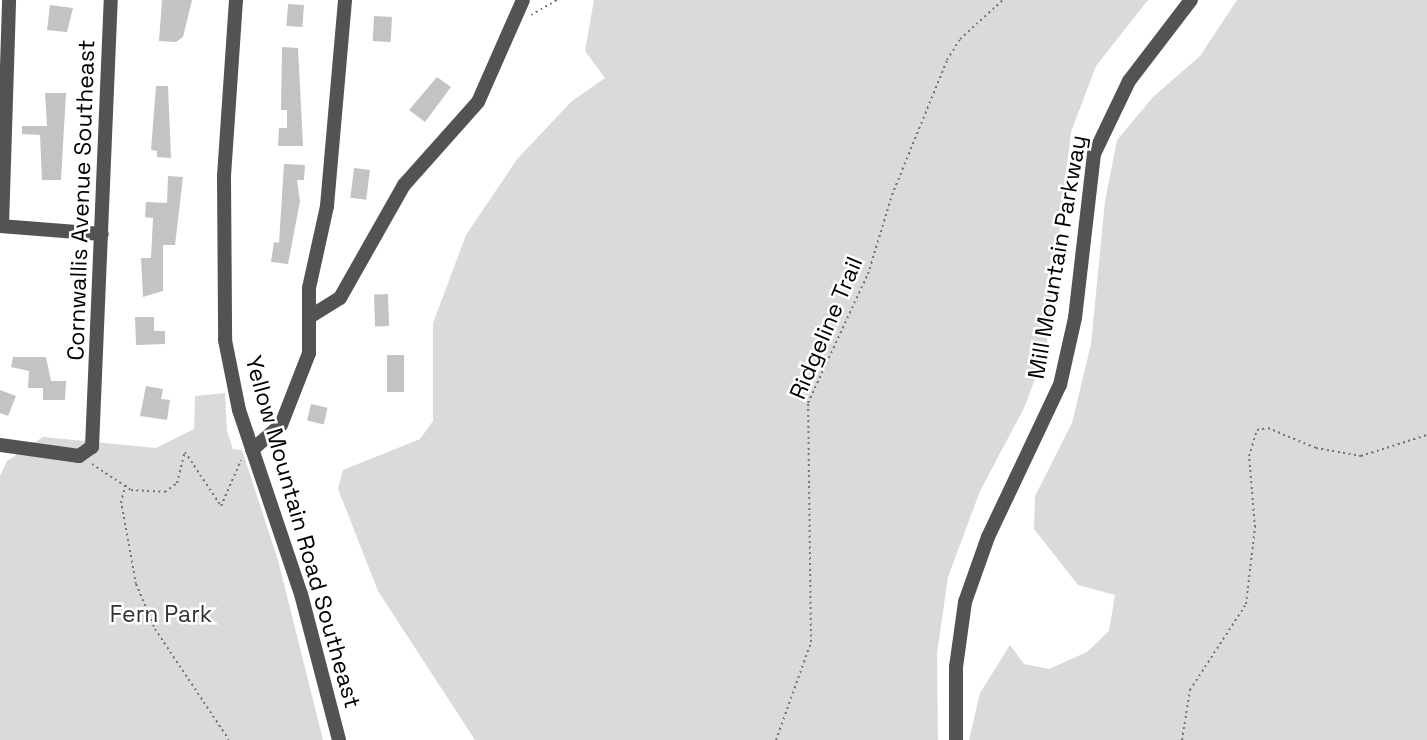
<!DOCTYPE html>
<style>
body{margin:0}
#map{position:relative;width:1427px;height:740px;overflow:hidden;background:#fff;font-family:"Space Grotesk",sans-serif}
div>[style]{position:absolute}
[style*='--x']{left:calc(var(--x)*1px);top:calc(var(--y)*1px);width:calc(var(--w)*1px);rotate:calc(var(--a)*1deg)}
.green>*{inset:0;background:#dadada}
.building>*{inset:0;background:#c3c3c3;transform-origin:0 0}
.path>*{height:2px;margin-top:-1px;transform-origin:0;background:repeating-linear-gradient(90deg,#757575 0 2px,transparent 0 5.5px)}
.minor>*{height:14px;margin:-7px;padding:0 7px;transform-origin:7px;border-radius:7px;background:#535353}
span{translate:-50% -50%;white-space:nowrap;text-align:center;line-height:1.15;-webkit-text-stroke:5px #fff;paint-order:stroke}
.street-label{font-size:23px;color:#000}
.park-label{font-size:23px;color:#313131}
</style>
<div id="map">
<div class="green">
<div style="clip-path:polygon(594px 0,1148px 0,1096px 66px,1071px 132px,1046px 350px,1024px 408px,980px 491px,948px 577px,937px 653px,938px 740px,475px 740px,378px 591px,338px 489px,343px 470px,420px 439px,433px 421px,433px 323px,466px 235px,518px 158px,572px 101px,605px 78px,585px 51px)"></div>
<div style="clip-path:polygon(1237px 0,1427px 0,1427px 740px,969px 740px,980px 693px,1010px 645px,1024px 664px,1049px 669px,1087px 652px,1109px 631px,1115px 595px,1078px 585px,1034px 529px,1035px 496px,1072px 423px,1091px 344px,1105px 201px,1117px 140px,1153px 97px,1200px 56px)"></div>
<div style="clip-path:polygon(225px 393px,227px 431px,233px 449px,242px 450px,278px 560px,323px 740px,0 740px,0 476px,7px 461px,43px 437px,156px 448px,194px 429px,195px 396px)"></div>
</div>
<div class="building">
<div style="clip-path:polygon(162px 0,192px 0,183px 37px,176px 42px,159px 41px)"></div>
<div style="left:288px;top:4px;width:16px;height:22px;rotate:4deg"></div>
<div style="clip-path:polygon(50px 5px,73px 8px,67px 32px,47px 30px)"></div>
<div style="left:374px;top:16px;width:18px;height:25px;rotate:3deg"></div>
<div style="clip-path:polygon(282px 47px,298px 48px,303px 146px,278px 146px,279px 128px,287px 128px,287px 110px,281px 110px)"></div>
<div style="clip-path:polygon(437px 77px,451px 87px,425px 122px,409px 110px)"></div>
<div style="clip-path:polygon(156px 86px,168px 86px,171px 158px,157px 157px,157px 151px,151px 150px)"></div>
<div style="clip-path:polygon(45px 93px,66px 93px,61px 180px,42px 180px,40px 135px,22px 134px,22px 126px,47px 126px)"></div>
<div style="clip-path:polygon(284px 164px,305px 165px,304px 180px,297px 180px,300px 201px,288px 264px,271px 262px,274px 242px,279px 243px)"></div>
<div style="left:354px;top:168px;width:16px;height:30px;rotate:7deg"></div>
<div style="clip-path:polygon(168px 176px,183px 177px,175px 245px,163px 245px,163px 291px,143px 297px,141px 258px,151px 258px,153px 218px,145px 217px,146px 202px,167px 203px)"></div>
<div style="left:388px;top:294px;width:32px;height:14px;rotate:88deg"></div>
<div style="clip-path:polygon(135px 317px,154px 317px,154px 331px,165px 331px,165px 344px,136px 345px)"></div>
<div style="left:387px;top:355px;width:17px;height:37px"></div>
<div style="clip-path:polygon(13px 357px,46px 357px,51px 381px,66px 381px,65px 400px,43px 400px,43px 388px,28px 388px,29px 371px,11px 367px)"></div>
<div style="clip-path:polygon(146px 386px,163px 389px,161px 399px,170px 400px,167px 420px,140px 416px)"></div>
<div style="clip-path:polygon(0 390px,16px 396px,8px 416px,0 413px)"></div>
<div style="left:311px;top:404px;width:17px;height:17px;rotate:13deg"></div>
</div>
<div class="path">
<div style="--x:531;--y:15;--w:30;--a:-30"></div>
<div style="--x:92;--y:464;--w:47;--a:33.7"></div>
<div style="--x:131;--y:490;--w:34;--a:3"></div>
<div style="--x:165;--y:492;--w:15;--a:-37"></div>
<div style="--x:177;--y:483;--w:32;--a:-76"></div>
<div style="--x:185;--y:452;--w:65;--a:56.3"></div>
<div style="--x:221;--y:506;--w:50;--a:-66.5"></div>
<div style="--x:126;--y:485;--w:17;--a:107"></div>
<div style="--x:121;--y:501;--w:84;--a:79.8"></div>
<div style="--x:136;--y:584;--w:49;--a:67.1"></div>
<div style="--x:155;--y:629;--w:133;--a:56.3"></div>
<div style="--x:776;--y:740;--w:104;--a:-70.3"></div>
<div style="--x:811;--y:642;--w:239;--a:-90.7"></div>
<div style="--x:808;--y:403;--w:142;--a:-65.1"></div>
<div style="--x:868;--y:274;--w:83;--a:-73.1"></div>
<div style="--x:892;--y:195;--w:146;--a:-67.8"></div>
<div style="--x:947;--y:60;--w:25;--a:-58"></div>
<div style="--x:960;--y:39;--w:58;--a:-42.2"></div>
<div style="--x:1182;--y:740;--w:51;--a:-80.9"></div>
<div style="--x:1190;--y:690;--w:103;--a:-56.9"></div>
<div style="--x:1246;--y:604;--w:78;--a:-83.3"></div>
<div style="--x:1255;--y:527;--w:71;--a:-94.8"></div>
<div style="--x:1249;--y:456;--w:27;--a:-73"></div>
<div style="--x:1257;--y:430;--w:11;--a:-10"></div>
<div style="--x:1268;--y:428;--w:52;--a:22.6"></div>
<div style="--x:1316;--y:448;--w:46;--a:10.1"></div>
<div style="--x:1361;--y:456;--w:69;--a:-17.7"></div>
</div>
<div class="minor">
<div style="--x:236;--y:0;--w:177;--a:93.9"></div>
<div style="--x:224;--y:177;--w:163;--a:89.6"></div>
<div style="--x:225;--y:340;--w:71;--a:78.7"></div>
<div style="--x:239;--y:410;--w:194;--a:71.4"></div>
<div style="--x:301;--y:594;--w:151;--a:75.4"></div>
<div style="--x:0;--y:226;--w:102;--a:4.5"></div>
<div style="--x:2;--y:226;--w:226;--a:-88.2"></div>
<div style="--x:311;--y:316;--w:34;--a:-32"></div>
<div style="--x:340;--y:298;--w:130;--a:-60.5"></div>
<div style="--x:404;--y:185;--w:111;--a:-48.3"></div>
<div style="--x:478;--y:102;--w:111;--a:-66.2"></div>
<div style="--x:0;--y:445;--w:80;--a:7.9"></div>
<div style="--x:79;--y:456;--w:16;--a:-35"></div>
<div style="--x:92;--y:447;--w:447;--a:-87.6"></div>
<div style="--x:252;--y:450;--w:38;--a:-41"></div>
<div style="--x:281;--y:425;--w:77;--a:-68.7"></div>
<div style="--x:309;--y:353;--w:65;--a:-90"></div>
<div style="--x:309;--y:288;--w:84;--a:-77.6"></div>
<div style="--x:327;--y:206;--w:207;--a:-85"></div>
<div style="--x:956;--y:740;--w:73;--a:-90"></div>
<div style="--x:956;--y:667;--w:66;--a:-82.1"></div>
<div style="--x:965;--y:602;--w:69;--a:-70.5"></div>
<div style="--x:988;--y:537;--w:168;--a:-64.7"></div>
<div style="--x:1060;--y:385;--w:69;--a:-77.4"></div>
<div style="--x:1075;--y:318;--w:165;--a:-83.4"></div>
<div style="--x:1094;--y:154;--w:81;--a:-64.4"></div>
<div style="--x:1129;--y:81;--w:102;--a:-52.6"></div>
</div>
<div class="street-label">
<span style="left:81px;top:200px;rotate:-88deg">Cornwallis Avenue Southeast</span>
<span style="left:1057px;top:257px;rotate:-80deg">Mill Mountain Parkway</span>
<span style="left:826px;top:328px;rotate:-67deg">Ridgeline Trail</span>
<span style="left:303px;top:532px;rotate:74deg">Yellow Mountain Road Southeast</span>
</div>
<div class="park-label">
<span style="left:161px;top:614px">Fern Park</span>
</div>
</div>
